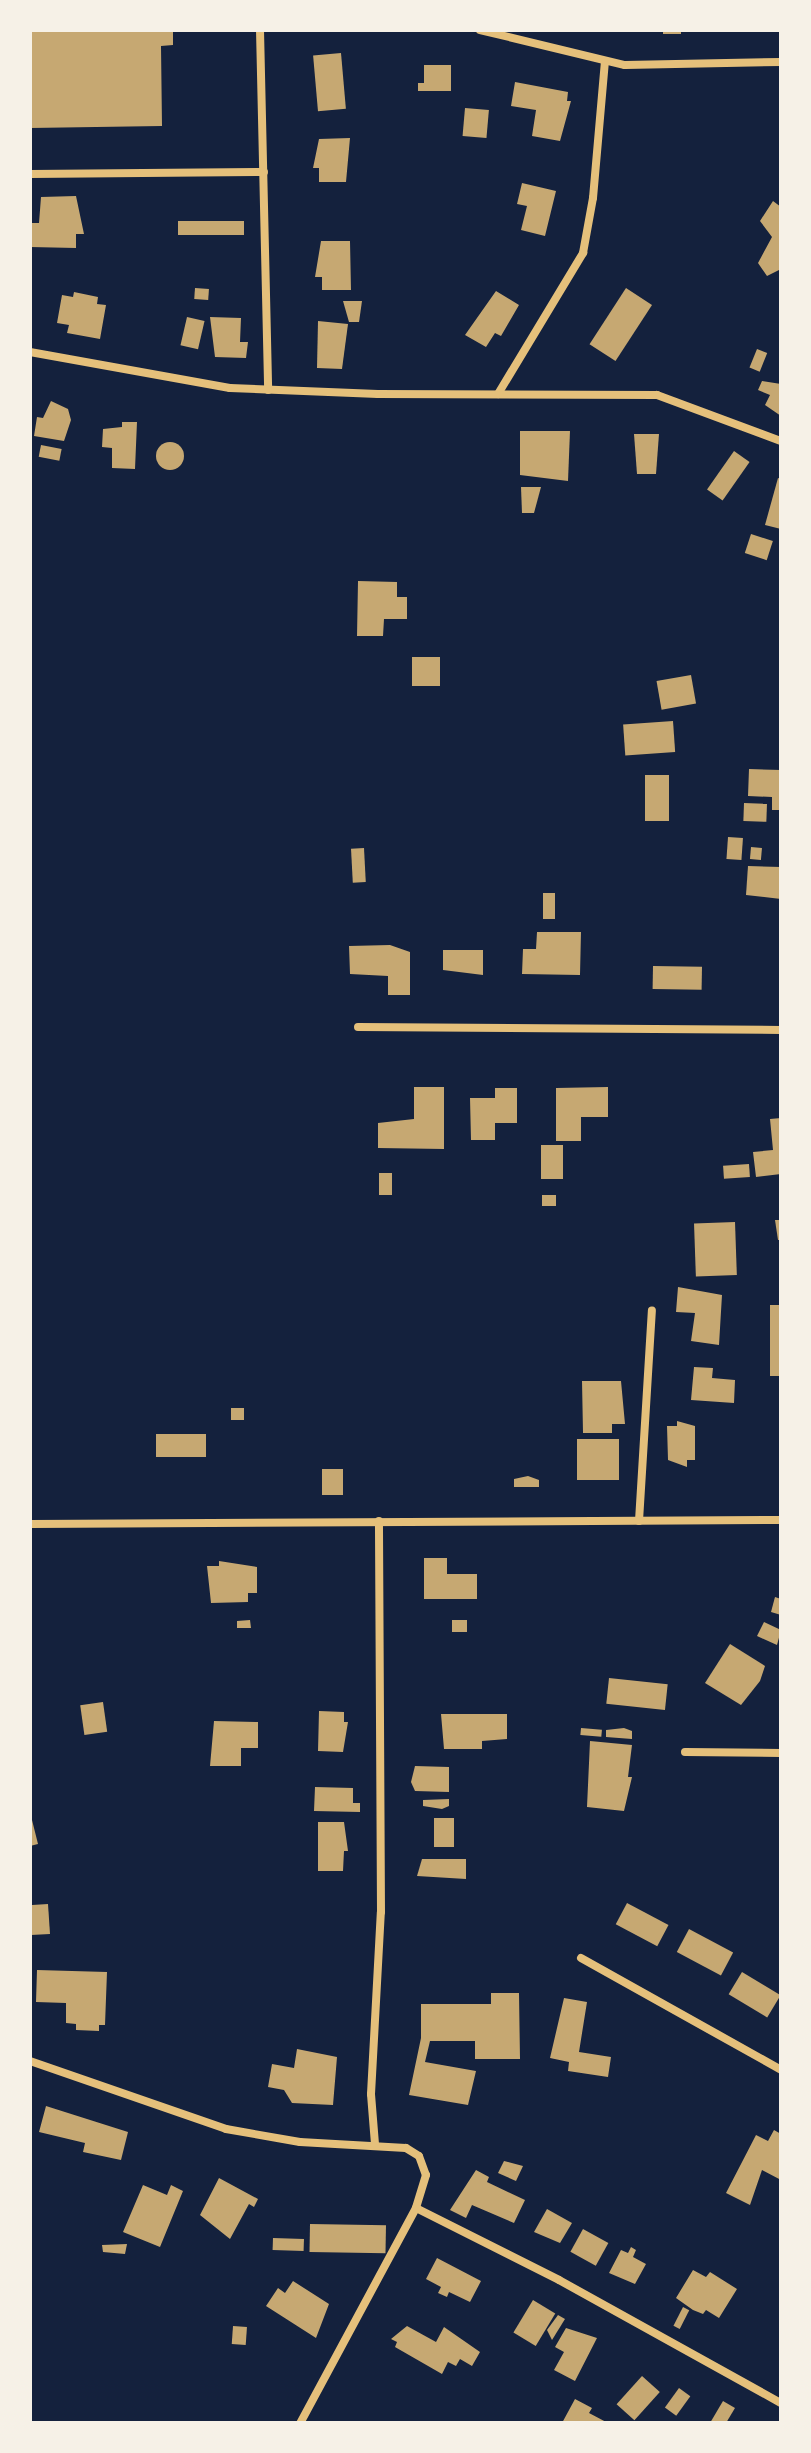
<!DOCTYPE html>
<style>
body{margin:0}
#map{position:relative;width:811px;height:2453px;overflow:hidden;background:#14213d;font-family:Quicksand,sans-serif}
div>[style]{position:absolute}
[style*='--x']{left:calc(var(--x)*1px);top:calc(var(--y)*1px);width:calc(var(--w)*1px);rotate:calc(var(--a)*1deg)}
.building>*{inset:0;background:#c6a872;transform-origin:0 0}
.round{border-radius:50%}
.minor>*{height:8px;margin:-4px;padding:0 4px;transform-origin:4px;border-radius:4px;background:#e5c07b}
span{translate:-50% -50%;white-space:nowrap;text-align:center;line-height:1.15;-webkit-text-stroke:7px #f6f1e7;paint-order:stroke}
.frame{position:absolute;inset:0;border:32px solid #f6f1e7;pointer-events:none}
</style>
<div id="map">
<div class="building">
<div style="clip-path:polygon(30px 30px,173px 30px,173px 45px,161px 46px,162px 126px,30px 128px)"></div>
<div style="left:663px;top:30px;width:18px;height:4px"></div>
<div style="left:341px;top:53px;width:56px;height:28px;rotate:85deg"></div>
<div style="clip-path:polygon(424px 65px,451px 65px,451px 91px,418px 91px,418px 83px,424px 83px)"></div>
<div style="clip-path:polygon(515px 82px,568px 92px,567px 101px,571px 101px,560px 141px,532px 136px,536px 110px,511px 106px)"></div>
<div style="left:465px;top:108px;width:24px;height:28px;rotate:5deg"></div>
<div style="clip-path:polygon(350px 138px,346px 182px,319px 182px,319px 168px,313px 168px,319px 139px)"></div>
<div style="clip-path:polygon(522px 183px,556px 191px,545px 236px,521px 230px,527px 206px,517px 204px)"></div>
<div style="clip-path:polygon(76px 196px,84px 234px,76px 234px,76px 248px,30px 247px,30px 223px,39px 223px,41px 197px)"></div>
<div style="clip-path:polygon(773px 201px,781px 207px,781px 269px,767px 276px,758px 263px,772px 237px,760px 221px)"></div>
<div style="left:178px;top:221px;width:66px;height:14px"></div>
<div style="clip-path:polygon(321px 241px,350px 241px,351px 290px,322px 290px,322px 277px,315px 277px)"></div>
<div style="left:195px;top:288px;width:14px;height:11px;rotate:4deg"></div>
<div style="left:626px;top:288px;width:31px;height:67px;rotate:33deg"></div>
<div style="clip-path:polygon(496px 291px,519px 305px,501px 336px,495px 333px,486px 347px,465px 335px)"></div>
<div style="clip-path:polygon(74px 292px,98px 297px,97px 304px,106px 305px,100px 339px,67px 333px,69px 325px,57px 323px,62px 295px,73px 297px)"></div>
<div style="clip-path:polygon(343px 301px,362px 301px,359px 322px,349px 322px)"></div>
<div style="left:187px;top:317px;width:18px;height:29px;rotate:13deg"></div>
<div style="clip-path:polygon(210px 317px,241px 318px,240px 342px,248px 342px,246px 358px,215px 357px)"></div>
<div style="clip-path:polygon(318px 321px,348px 324px,342px 369px,317px 368px)"></div>
<div style="left:757px;top:349px;width:11px;height:20px;rotate:22deg"></div>
<div style="clip-path:polygon(762px 381px,781px 384px,781px 416px,765px 405px,770px 395px,758px 390px)"></div>
<div style="clip-path:polygon(51px 401px,68px 409px,71px 420px,64px 441px,34px 436px,37px 417px,43px 418px)"></div>
<div style="clip-path:polygon(122px 422px,137px 422px,135px 469px,112px 468px,112px 448px,102px 447px,103px 429px,122px 427px)"></div>
<div style="clip-path:polygon(520px 431px,570px 431px,568px 481px,520px 475px)"></div>
<div style="clip-path:polygon(634px 434px,659px 434px,656px 474px,637px 474px)"></div>
<div class="round" style="left:156px;top:442px;width:28px;height:28px"></div>
<div style="left:41px;top:445px;width:21px;height:12px;rotate:11deg"></div>
<div style="left:734px;top:451px;width:19px;height:47px;rotate:35deg"></div>
<div style="clip-path:polygon(778px 478px,781px 479px,781px 529px,765px 525px)"></div>
<div style="clip-path:polygon(521px 487px,541px 487px,534px 513px,522px 513px)"></div>
<div style="left:751px;top:534px;width:23px;height:20px;rotate:18deg"></div>
<div style="clip-path:polygon(358px 581px,397px 582px,397px 597px,407px 597px,407px 619px,384px 619px,383px 636px,357px 636px)"></div>
<div style="left:412px;top:657px;width:28px;height:29px"></div>
<div style="left:691px;top:675px;width:29px;height:35px;rotate:80deg"></div>
<div style="left:673px;top:721px;width:31px;height:50px;rotate:86deg"></div>
<div style="clip-path:polygon(749px 769px,781px 770px,781px 810px,772px 810px,772px 797px,748px 796px)"></div>
<div style="left:645px;top:775px;width:24px;height:46px"></div>
<div style="left:744px;top:803px;width:23px;height:18px;rotate:2deg"></div>
<div style="left:728px;top:837px;width:15px;height:22px;rotate:4deg"></div>
<div style="left:751px;top:847px;width:11px;height:12px;rotate:5deg"></div>
<div style="left:364px;top:848px;width:34px;height:13px;rotate:87deg"></div>
<div style="clip-path:polygon(748px 866px,781px 867px,781px 899px,746px 895px)"></div>
<div style="left:543px;top:893px;width:12px;height:26px"></div>
<div style="clip-path:polygon(537px 932px,581px 932px,580px 975px,522px 974px,523px 949px,536px 949px)"></div>
<div style="clip-path:polygon(390px 945px,410px 952px,410px 995px,388px 995px,388px 976px,350px 974px,349px 946px)"></div>
<div style="clip-path:polygon(443px 950px,483px 950px,483px 975px,443px 970px)"></div>
<div style="left:653px;top:966px;width:49px;height:23px;rotate:1deg"></div>
<div style="clip-path:polygon(414px 1087px,444px 1087px,444px 1149px,378px 1148px,378px 1123px,414px 1119px)"></div>
<div style="clip-path:polygon(608px 1087px,608px 1117px,581px 1117px,581px 1141px,556px 1141px,556px 1088px)"></div>
<div style="clip-path:polygon(495px 1088px,517px 1088px,517px 1123px,495px 1123px,495px 1140px,471px 1140px,470px 1098px,495px 1098px)"></div>
<div style="clip-path:polygon(781px 1118px,781px 1174px,756px 1177px,753px 1152px,773px 1150px,770px 1119px)"></div>
<div style="left:541px;top:1145px;width:22px;height:34px"></div>
<div style="left:749px;top:1164px;width:13px;height:26px;rotate:86deg"></div>
<div style="left:379px;top:1173px;width:13px;height:22px"></div>
<div style="left:542px;top:1195px;width:14px;height:11px"></div>
<div style="clip-path:polygon(775px 1220px,781px 1220px,781px 1240px,778px 1240px)"></div>
<div style="left:735px;top:1222px;width:53px;height:41px;rotate:88deg"></div>
<div style="clip-path:polygon(678px 1287px,722px 1295px,719px 1345px,691px 1341px,695px 1313px,676px 1312px)"></div>
<div style="left:770px;top:1305px;width:11px;height:71px"></div>
<div style="clip-path:polygon(694px 1367px,713px 1368px,712px 1378px,735px 1380px,734px 1403px,691px 1400px)"></div>
<div style="clip-path:polygon(582px 1381px,621px 1381px,625px 1424px,612px 1424px,612px 1433px,583px 1433px)"></div>
<div style="left:231px;top:1408px;width:13px;height:12px"></div>
<div style="clip-path:polygon(677px 1421px,695px 1426px,695px 1460px,687px 1460px,687px 1467px,668px 1460px,667px 1426px,677px 1426px)"></div>
<div style="left:156px;top:1434px;width:50px;height:23px"></div>
<div style="left:577px;top:1439px;width:42px;height:41px"></div>
<div style="left:322px;top:1469px;width:21px;height:26px"></div>
<div style="clip-path:polygon(528px 1476px,539px 1480px,539px 1487px,514px 1487px,514px 1479px)"></div>
<div style="clip-path:polygon(424px 1558px,447px 1558px,447px 1574px,477px 1574px,477px 1599px,424px 1599px)"></div>
<div style="clip-path:polygon(219px 1561px,257px 1567px,257px 1593px,248px 1593px,248px 1602px,211px 1603px,207px 1566px,219px 1566px)"></div>
<div style="clip-path:polygon(775px 1597px,781px 1599px,781px 1615px,771px 1612px)"></div>
<div style="clip-path:polygon(250px 1620px,251px 1628px,237px 1628px,237px 1621px)"></div>
<div style="left:452px;top:1620px;width:15px;height:12px"></div>
<div style="clip-path:polygon(764px 1622px,781px 1630px,777px 1645px,757px 1636px)"></div>
<div style="clip-path:polygon(730px 1644px,765px 1666px,760px 1681px,741px 1705px,705px 1683px)"></div>
<div style="left:609px;top:1678px;width:59px;height:26px;rotate:6deg"></div>
<div style="left:103px;top:1702px;width:30px;height:23px;rotate:82deg"></div>
<div style="clip-path:polygon(319px 1711px,344px 1712px,344px 1722px,348px 1722px,343px 1752px,318px 1751px)"></div>
<div style="clip-path:polygon(441px 1714px,507px 1714px,507px 1739px,482px 1741px,482px 1749px,444px 1749px)"></div>
<div style="clip-path:polygon(214px 1721px,258px 1722px,258px 1748px,241px 1748px,241px 1766px,210px 1766px)"></div>
<div style="left:581px;top:1728px;width:21px;height:7px;rotate:5deg"></div>
<div style="clip-path:polygon(624px 1728px,632px 1731px,632px 1739px,606px 1737px,606px 1730px)"></div>
<div style="clip-path:polygon(590px 1741px,632px 1745px,628px 1777px,632px 1777px,624px 1811px,587px 1807px)"></div>
<div style="clip-path:polygon(415px 1766px,449px 1767px,449px 1792px,415px 1791px,411px 1782px)"></div>
<div style="clip-path:polygon(315px 1787px,353px 1788px,353px 1803px,360px 1803px,360px 1812px,314px 1811px)"></div>
<div style="clip-path:polygon(449px 1799px,449px 1806px,442px 1809px,423px 1806px,423px 1800px)"></div>
<div style="clip-path:polygon(30px 1812px,38px 1844px,30px 1846px)"></div>
<div style="left:434px;top:1818px;width:20px;height:29px"></div>
<div style="clip-path:polygon(318px 1822px,344px 1822px,348px 1851px,344px 1851px,343px 1871px,318px 1871px)"></div>
<div style="clip-path:polygon(422px 1859px,466px 1859px,466px 1879px,417px 1876px)"></div>
<div style="left:627px;top:1903px;width:47px;height:24px;rotate:28deg"></div>
<div style="clip-path:polygon(48px 1904px,50px 1934px,31px 1935px,32px 1905px)"></div>
<div style="left:689px;top:1929px;width:50px;height:26px;rotate:28deg"></div>
<div style="clip-path:polygon(37px 1970px,107px 1972px,105px 2025px,99px 2025px,99px 2031px,76px 2030px,76px 2024px,66px 2023px,66px 2003px,36px 2002px)"></div>
<div style="left:742px;top:1972px;width:45px;height:26px;rotate:31deg"></div>
<div style="clip-path:polygon(491px 1993px,519px 1993px,520px 2059px,475px 2059px,475px 2041px,430px 2041px,425px 2062px,476px 2071px,468px 2105px,409px 2095px,421px 2038px,421px 2004px,491px 2004px)"></div>
<div style="clip-path:polygon(564px 1998px,587px 2002px,579px 2052px,611px 2057px,608px 2077px,568px 2071px,569px 2062px,550px 2058px)"></div>
<div style="clip-path:polygon(297px 2049px,337px 2057px,333px 2105px,292px 2103px,284px 2090px,268px 2087px,272px 2064px,294px 2068px)"></div>
<div style="clip-path:polygon(46px 2106px,128px 2132px,121px 2160px,83px 2152px,85px 2143px,39px 2132px)"></div>
<div style="clip-path:polygon(774px 2130px,781px 2134px,781px 2180px,762px 2170px,750px 2205px,726px 2193px,756px 2135px,768px 2141px)"></div>
<div style="clip-path:polygon(504px 2161px,523px 2166px,516px 2181px,498px 2173px)"></div>
<div style="clip-path:polygon(476px 2170px,489px 2177px,487px 2182px,525px 2200px,514px 2223px,472px 2205px,466px 2218px,450px 2210px)"></div>
<div style="clip-path:polygon(219px 2178px,258px 2199px,254px 2207px,249px 2204px,230px 2239px,200px 2215px)"></div>
<div style="clip-path:polygon(143px 2185px,167px 2195px,171px 2185px,183px 2191px,160px 2247px,123px 2232px)"></div>
<div style="clip-path:polygon(547px 2209px,572px 2223px,560px 2243px,534px 2232px)"></div>
<div style="left:310px;top:2224px;width:76px;height:28px;rotate:1deg"></div>
<div style="left:583px;top:2229px;width:29px;height:26px;rotate:29deg"></div>
<div style="left:273px;top:2238px;width:31px;height:12px;rotate:2deg"></div>
<div style="clip-path:polygon(127px 2244px,125px 2254px,103px 2252px,102px 2245px)"></div>
<div style="clip-path:polygon(631px 2247px,636px 2250px,633px 2257px,646px 2264px,635px 2284px,609px 2273px,621px 2250px,628px 2253px)"></div>
<div style="clip-path:polygon(437px 2258px,481px 2281px,470px 2302px,449px 2292px,447px 2297px,438px 2293px,441px 2287px,426px 2279px)"></div>
<div style="clip-path:polygon(693px 2270px,706px 2277px,710px 2272px,737px 2289px,719px 2318px,706px 2310px,703px 2314px,693px 2310px,676px 2298px)"></div>
<div style="clip-path:polygon(293px 2281px,329px 2304px,316px 2338px,266px 2306px,278px 2288px,285px 2293px)"></div>
<div style="left:533px;top:2300px;width:26px;height:38px;rotate:31deg"></div>
<div style="left:683px;top:2307px;width:7px;height:21px;rotate:27deg"></div>
<div style="clip-path:polygon(558px 2315px,565px 2319px,552px 2340px,547px 2330px)"></div>
<div style="left:233px;top:2326px;width:14px;height:18px;rotate:4deg"></div>
<div style="clip-path:polygon(407px 2326px,436px 2342px,444px 2327px,480px 2352px,472px 2366px,460px 2359px,456px 2366px,448px 2362px,442px 2374px,395px 2347px,397px 2342px,391px 2339px)"></div>
<div style="clip-path:polygon(566px 2328px,597px 2338px,575px 2381px,554px 2370px,564px 2352px,555px 2347px)"></div>
<div style="left:642px;top:2376px;width:24px;height:38px;rotate:42deg"></div>
<div style="left:679px;top:2388px;width:14px;height:24px;rotate:36deg"></div>
<div style="clip-path:polygon(575px 2399px,592px 2408px,589px 2413px,608px 2423px,562px 2423px)"></div>
<div style="clip-path:polygon(723px 2401px,735px 2408px,726px 2423px,710px 2423px)"></div>
</div>
<div class="minor">
<div style="--x:260;--y:30;--w:360;--a:88.7"></div>
<div style="--x:480;--y:30;--w:149;--a:13.6"></div>
<div style="--x:625;--y:65;--w:156;--a:-1.1"></div>
<div style="--x:30;--y:174;--w:234;--a:-0.5"></div>
<div style="--x:30;--y:352;--w:203;--a:10.2"></div>
<div style="--x:230;--y:388;--w:148;--a:2.3"></div>
<div style="--x:378;--y:394;--w:279;--a:0.2"></div>
<div style="--x:657;--y:395;--w:132;--a:20.4"></div>
<div style="--x:498;--y:394;--w:165;--a:-58.9"></div>
<div style="--x:583;--y:253;--w:56;--a:-79.7"></div>
<div style="--x:593;--y:198;--w:137;--a:-85"></div>
<div style="--x:358;--y:1027;--w:423;--a:0.4"></div>
<div style="--x:639;--y:1521;--w:211;--a:-86.5"></div>
<div style="--x:30;--y:1524;--w:751;--a:-0.31"></div>
<div style="--x:685;--y:1752;--w:96;--a:0.6"></div>
<div style="--x:581;--y:1958;--w:229;--a:29.2"></div>
<div style="--x:30;--y:2061;--w:207;--a:19.1"></div>
<div style="--x:226;--y:2129;--w:75;--a:10"></div>
<div style="--x:300;--y:2142;--w:106;--a:3.2"></div>
<div style="--x:406;--y:2148;--w:15;--a:32"></div>
<div style="--x:419;--y:2156;--w:20;--a:70"></div>
<div style="--x:426;--y:2175;--w:34;--a:107"></div>
<div style="--x:416;--y:2208;--w:244;--a:118.3"></div>
<div style="--x:375;--y:2144;--w:50;--a:-94.6"></div>
<div style="--x:371;--y:2094;--w:182;--a:-86.9"></div>
<div style="--x:381;--y:1912;--w:391;--a:-90.3"></div>
<div style="--x:416;--y:2208;--w:160;--a:26.7"></div>
<div style="--x:559;--y:2280;--w:254;--a:29"></div>
</div>
<div class="frame"></div>
</div>
